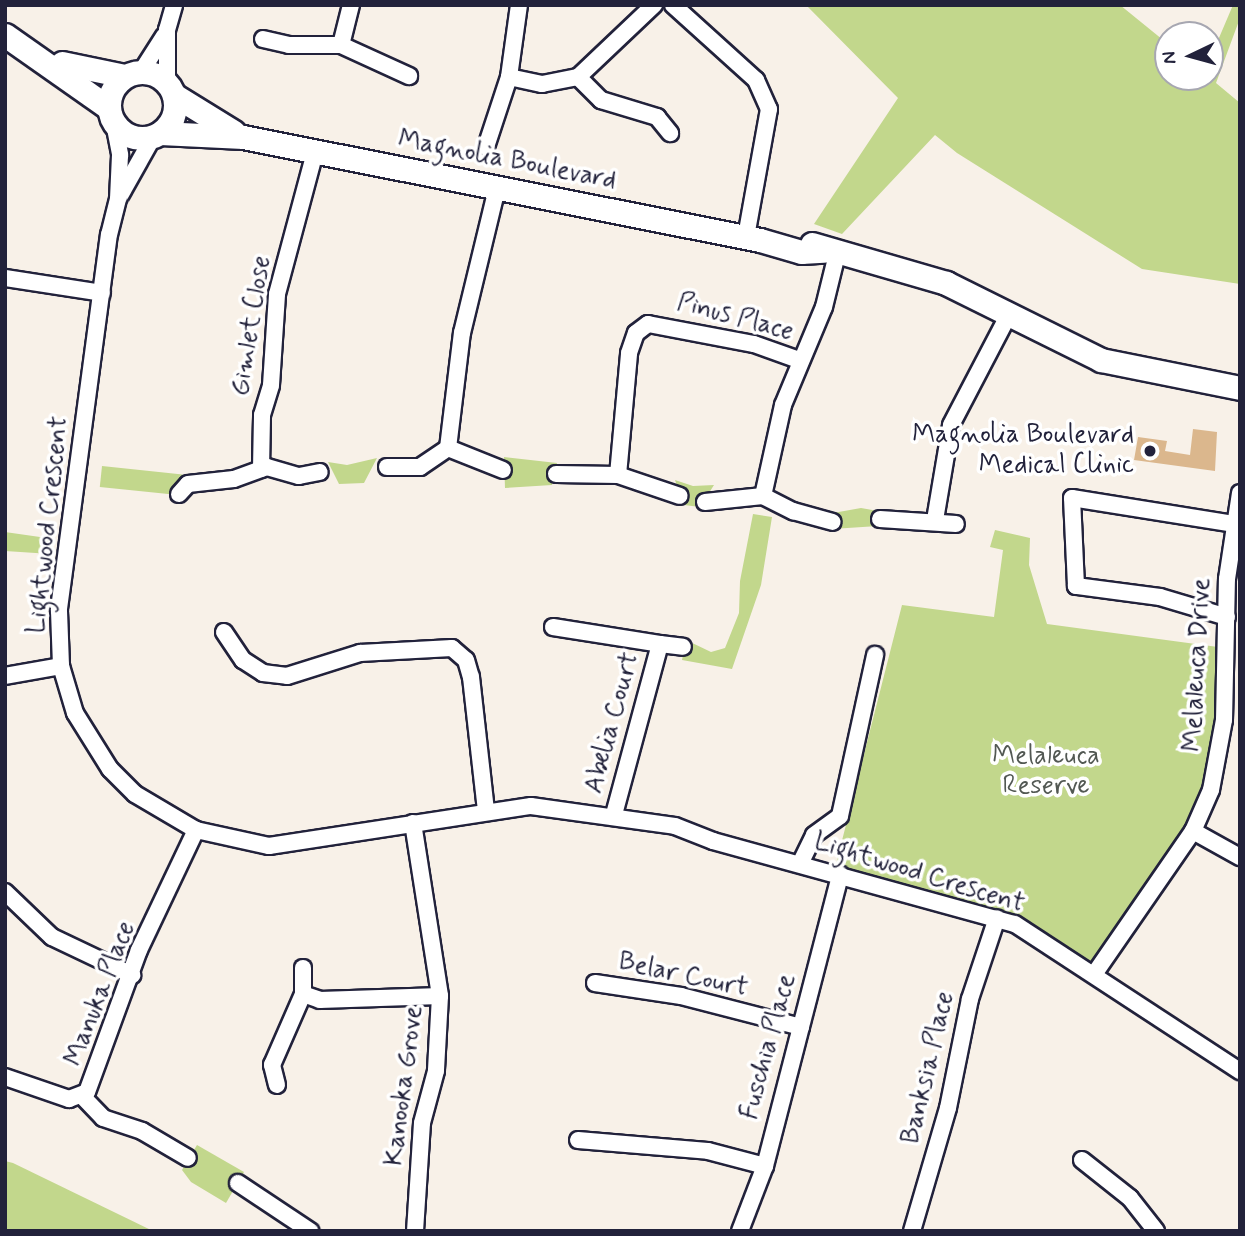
<!DOCTYPE html>
<style>
body{margin:0}
#map{position:relative;width:1245px;height:1236px;overflow:hidden;background:#f8f1e8;font-family:Mynerve,sans-serif}
div>[style]{position:absolute}
[style*='--x']{left:calc(var(--x)*1px);top:calc(var(--y)*1px);width:calc(var(--w)*1px);rotate:calc(var(--a)*1deg)}
.green>*{inset:0;background:#c2d78c;transform-origin:0 0}
.building>*{inset:0;background:#dbb78d}
.roads{filter:drop-shadow(2px 0 #22223b) drop-shadow(-2px 0 #22223b) drop-shadow(0 2px #22223b) drop-shadow(0 -2px #22223b)}
.street>*{height:16px;margin:-8px;padding:0 8px;transform-origin:8px;border-radius:8px;background:#fff}
.secondary>*{height:23px;margin:-11.5px;padding:0 11.5px;transform-origin:11.5px;border-radius:11.5px;background:#fff}
.secondary>.ring{margin:-11.5px;padding:0;box-sizing:content-box;background:none;border:23px solid #fff;border-radius:50%}
.dots>*{width:19px;height:19px;translate:-50% -50%;box-sizing:border-box;border:4px solid #fff;border-radius:50%}
span{translate:-50% -50%;white-space:nowrap;text-align:center;line-height:1.15;-webkit-text-stroke:7px #fff;paint-order:stroke}
.street-label{font-size:26px;color:#22223b}
.poi-label{font-size:26px;color:#22223b}
.right{translate:-100% -50%;text-align:right}
.park-label{font-size:26px;color:#525853}
.frame{position:absolute;inset:0;border:7px solid #22223b;pointer-events:none}
.north{position:absolute;left:1154px;top:21px;width:70px;height:70px;box-sizing:border-box;background:#fff;border:2px solid #a7a7b1;border-radius:50%;rotate:265deg;font-size:19px;font-weight:700;line-height:28px;text-align:center;color:#22223b}
.north::after{content:'';display:block;margin:auto;width:24px;height:32px;background:#22223b;clip-path:polygon(50% 0,100% 100%,50% 72%,0 100%)}
</style>
<div id="map">
<div class="green">
<div style="clip-path:polygon(806px 5px,1120px 5px,1168px 44px,1168px 77px,1210px 77px,1210px 59px,1233px 5px,1240px 5px,1240px 18px,1216px 83px,1240px 103px,1240px 284px,1142px 269px,957px 153px,935px 135px,842px 234px,814px 224px,898px 98px)"></div>
<div style="clip-path:polygon(504px 457px,557px 463px,552px 485px,505px 488px)"></div>
<div style="clip-path:polygon(377px 458px,364px 483px,339px 484px,328px 462px,347px 465px)"></div>
<div style="left:102px;top:466px;width:81px;height:21px;rotate:6deg"></div>
<div style="clip-path:polygon(675px 480px,693px 486px,714px 485px,700px 507px,684px 505px)"></div>
<div style="clip-path:polygon(861px 508px,878px 511px,878px 526px,832px 529px,833px 513px)"></div>
<div style="clip-path:polygon(753px 514px,772px 517px,761px 585px,732px 669px,682px 660px,686px 640px,711px 652px,725px 648px,739px 613px,740px 581px)"></div>
<div style="clip-path:polygon(995px 530px,1030px 538px,1029px 565px,1047px 624px,1218px 647px,1213px 746px,1204px 786px,1186px 827px,1095px 965px,1019px 917px,835px 868px,902px 605px,994px 617px,1003px 550px,990px 547px)"></div>
<div style="clip-path:polygon(5px 532px,54px 539px,51px 554px,5px 551px)"></div>
<div style="clip-path:polygon(197px 1145px,244px 1172px,226px 1203px,191px 1182px,182px 1170px)"></div>
<div style="clip-path:polygon(5px 1161px,13px 1163px,153px 1231px,5px 1231px)"></div>
</div>
<div class="building">
<div style="clip-path:polygon(1193px 429px,1217px 432px,1215px 471px,1134px 460px,1138px 437px,1167px 441px,1165px 451px,1190px 455px)"></div>
</div>
<div class="roads">
<div class="street">
<div style="--x:673;--y:5;--w:112;--a:42.1"></div>
<div style="--x:756;--y:80;--w:32;--a:66"></div>
<div style="--x:769;--y:109;--w:130;--a:100.2"></div>
<div style="--x:263;--y:39;--w:27;--a:13"></div>
<div style="--x:289;--y:45;--w:52;--a:0"></div>
<div style="--x:341;--y:45;--w:75;--a:24.5"></div>
<div style="--x:341;--y:45;--w:41;--a:-76"></div>
<div style="--x:141;--y:72;--w:43;--a:-57.4"></div>
<div style="--x:509;--y:77;--w:34;--a:12"></div>
<div style="--x:542;--y:84;--w:37;--a:-11"></div>
<div style="--x:578;--y:77;--w:105;--a:-43.5"></div>
<div style="--x:578;--y:77;--w:33;--a:45"></div>
<div style="--x:601;--y:100;--w:59;--a:16.9"></div>
<div style="--x:657;--y:117;--w:21;--a:51"></div>
<div style="--x:167;--y:82;--w:52;--a:-90"></div>
<div style="--x:167;--y:30;--w:26;--a:-74"></div>
<div style="--x:114;--y:123;--w:33;--a:79"></div>
<div style="--x:120;--y:155;--w:44;--a:92.6"></div>
<div style="--x:118;--y:199;--w:36;--a:104"></div>
<div style="--x:109;--y:234;--w:380;--a:97.6"></div>
<div style="--x:59;--y:611;--w:55;--a:87.9"></div>
<div style="--x:61;--y:666;--w:49;--a:73.4"></div>
<div style="--x:75;--y:713;--w:66;--a:58"></div>
<div style="--x:110;--y:769;--w:35;--a:45"></div>
<div style="--x:135;--y:794;--w:71;--a:30.5"></div>
<div style="--x:196;--y:830;--w:75;--a:12.4"></div>
<div style="--x:269;--y:846;--w:265;--a:-8.7"></div>
<div style="--x:531;--y:806;--w:145;--a:7.9"></div>
<div style="--x:675;--y:826;--w:41;--a:21.5"></div>
<div style="--x:713;--y:841;--w:313;--a:15.4"></div>
<div style="--x:1015;--y:924;--w:269;--a:33.2"></div>
<div style="--x:486;--y:147;--w:74;--a:-71.8"></div>
<div style="--x:509;--y:77;--w:73;--a:-82.1"></div>
<div style="--x:121;--y:194;--w:65;--a:-60.7"></div>
<div style="--x:5;--y:278;--w:98;--a:8.8"></div>
<div style="--x:448;--y:448;--w:116;--a:-83.1"></div>
<div style="--x:462;--y:333;--w:149;--a:-76.4"></div>
<div style="--x:387;--y:467;--w:33;--a:0"></div>
<div style="--x:420;--y:467;--w:34;--a:-34"></div>
<div style="--x:448;--y:448;--w:59;--a:21.8"></div>
<div style="--x:261;--y:469;--w:54;--a:-88.9"></div>
<div style="--x:262;--y:415;--w:31;--a:-73"></div>
<div style="--x:271;--y:385;--w:91;--a:-86.2"></div>
<div style="--x:277;--y:294;--w:147;--a:-75"></div>
<div style="--x:556;--y:474;--w:62;--a:0.9"></div>
<div style="--x:618;--y:475;--w:65;--a:18.7"></div>
<div style="--x:618;--y:475;--w:122;--a:-84.8"></div>
<div style="--x:629;--y:353;--w:21;--a:-71"></div>
<div style="--x:636;--y:333;--w:15;--a:-37"></div>
<div style="--x:648;--y:324;--w:108;--a:10.7"></div>
<div style="--x:754;--y:344;--w:48;--a:19.6"></div>
<div style="--x:179;--y:494;--w:13;--a:-48"></div>
<div style="--x:188;--y:484;--w:46;--a:-6.2"></div>
<div style="--x:234;--y:479;--w:35;--a:-20"></div>
<div style="--x:267;--y:467;--w:33;--a:16"></div>
<div style="--x:299;--y:476;--w:21;--a:-11"></div>
<div style="--x:763;--y:496;--w:93;--a:-77.6"></div>
<div style="--x:783;--y:405;--w:106;--a:-67.3"></div>
<div style="--x:824;--y:307;--w:55;--a:-76.2"></div>
<div style="--x:705;--y:502;--w:58;--a:-5.9"></div>
<div style="--x:763;--y:496;--w:34;--a:27"></div>
<div style="--x:793;--y:511;--w:41;--a:15.4"></div>
<div style="--x:880;--y:519;--w:76;--a:3.8"></div>
<div style="--x:935;--y:520;--w:96;--a:-80.4"></div>
<div style="--x:951;--y:425;--w:125;--a:-62.4"></div>
<div style="--x:1227;--y:617;--w:70;--a:-163.4"></div>
<div style="--x:1160;--y:597;--w:85;--a:-172.5"></div>
<div style="--x:1076;--y:586;--w:88;--a:-92.6"></div>
<div style="--x:1072;--y:498;--w:165;--a:9.1"></div>
<div style="--x:553;--y:627;--w:108;--a:9"></div>
<div style="--x:660;--y:644;--w:176;--a:105.1"></div>
<div style="--x:224;--y:632;--w:34;--a:56"></div>
<div style="--x:243;--y:660;--w:24;--a:33"></div>
<div style="--x:263;--y:673;--w:24;--a:7"></div>
<div style="--x:287;--y:676;--w:77;--a:-17.5"></div>
<div style="--x:360;--y:653;--w:92;--a:-3.1"></div>
<div style="--x:452;--y:648;--w:18;--a:41"></div>
<div style="--x:466;--y:660;--w:18;--a:74"></div>
<div style="--x:471;--y:677;--w:134;--a:83.6"></div>
<div style="--x:660;--y:644;--w:23;--a:7"></div>
<div style="--x:5;--y:676;--w:57;--a:-10.1"></div>
<div style="--x:413;--y:823;--w:175;--a:81.1"></div>
<div style="--x:440;--y:996;--w:75;--a:93.1"></div>
<div style="--x:436;--y:1071;--w:54;--a:105.1"></div>
<div style="--x:422;--y:1123;--w:108;--a:93.7"></div>
<div style="--x:1193;--y:831;--w:54;--a:29"></div>
<div style="--x:800;--y:864;--w:32;--a:-64"></div>
<div style="--x:814;--y:835;--w:32;--a:-36"></div>
<div style="--x:840;--y:816;--w:165;--a:-77.7"></div>
<div style="--x:5;--y:892;--w:65;--a:43.8"></div>
<div style="--x:52;--y:937;--w:89;--a:25.4"></div>
<div style="--x:303;--y:968;--w:26;--a:90"></div>
<div style="--x:1095;--y:973;--w:173;--a:-55.4"></div>
<div style="--x:1193;--y:831;--w:45;--a:-66.3"></div>
<div style="--x:1211;--y:790;--w:71;--a:-79.5"></div>
<div style="--x:1224;--y:720;--w:141;--a:-88.8"></div>
<div style="--x:1227;--y:579;--w:87;--a:-81.4"></div>
<div style="--x:595;--y:983;--w:87;--a:8.6"></div>
<div style="--x:681;--y:996;--w:124;--a:14.5"></div>
<div style="--x:5;--y:1077;--w:68;--a:19"></div>
<div style="--x:69;--y:1099;--w:19;--a:-21"></div>
<div style="--x:87;--y:1092;--w:151;--a:-69.9"></div>
<div style="--x:139;--y:950;--w:133;--a:-64.6"></div>
<div style="--x:277;--y:1085;--w:21;--a:-104"></div>
<div style="--x:272;--y:1065;--w:77;--a:-66.4"></div>
<div style="--x:303;--y:994;--w:18;--a:19"></div>
<div style="--x:320;--y:1000;--w:120;--a:-1.9"></div>
<div style="--x:83;--y:1097;--w:29;--a:46"></div>
<div style="--x:103;--y:1118;--w:41;--a:18.4"></div>
<div style="--x:142;--y:1131;--w:53;--a:30.4"></div>
<div style="--x:578;--y:1140;--w:130;--a:4.8"></div>
<div style="--x:708;--y:1151;--w:59;--a:14.7"></div>
<div style="--x:1082;--y:1160;--w:61;--a:38.4"></div>
<div style="--x:1130;--y:1198;--w:42;--a:51.8"></div>
<div style="--x:238;--y:1183;--w:87;--a:33.7"></div>
<div style="--x:740;--y:1231;--w:70;--a:-69"></div>
<div style="--x:765;--y:1166;--w:301;--a:-75.5"></div>
<div style="--x:912;--y:1231;--w:128;--a:-73.7"></div>
<div style="--x:948;--y:1108;--w:111;--a:-78.6"></div>
<div style="--x:970;--y:999;--w:85;--a:-71.6"></div>
</div>
<div class="secondary">
<div style="--x:5;--y:35;--w:127;--a:35.1"></div>
<div style="--x:62;--y:63;--w:64;--a:11.7"></div>
<div class="ring" style="left:109px;top:72px;width:43px;height:43px"></div>
<div style="--x:174;--y:95;--w:70;--a:31.7"></div>
<div style="--x:160;--y:133;--w:83;--a:2.8"></div>
<div style="--x:243;--y:137;--w:527;--a:11.27"></div>
<div style="--x:760;--y:240;--w:43;--a:16.3"></div>
<div style="--x:801;--y:252;--w:22;--a:-3"></div>
<div style="--x:812;--y:244;--w:140;--a:16.2"></div>
<div style="--x:946;--y:283;--w:173;--a:26.4"></div>
<div style="--x:1101;--y:360;--w:142;--a:11.4"></div>
</div>
</div>
<div class="dots">
<div style="left:1150px;top:451px;background:#22223b"></div>
</div>
<div class="street-label">
<span style="left:507px;top:161px;rotate:11deg">Magnolia Boulevard</span>
<span style="left:735px;top:318px;rotate:15deg">Pinus Place</span>
<span style="left:252px;top:326px;rotate:-81deg">Gimlet Close</span>
<span style="left:49px;top:525px;rotate:-84deg">Lightwood Crescent</span>
<span style="left:1198px;top:665px;rotate:-87deg">Melaleuca Drive</span>
<span style="left:613px;top:723px;rotate:-75deg">Abelia Court</span>
<span style="left:919px;top:874px;rotate:17deg">Lightwood Crescent</span>
<span style="left:683px;top:976px;rotate:12deg">Belar Court</span>
<span style="left:101px;top:994px;rotate:-69deg">Manuka Place</span>
<span style="left:769px;top:1047px;rotate:-75deg">Fuschia Place</span>
<span style="left:929px;top:1068px;rotate:-77deg">Banksia Place</span>
<span style="left:405px;top:1086px;rotate:-83deg">Kanooka Grove</span>
</div>
<div class="poi-label">
<span class="right" style="left:1134px;top:451px">Magnolia Boulevard<br>Medical Clinic</span>
</div>
<div class="park-label">
<span style="left:1046px;top:772px">Melaleuca<br>Reserve</span>
</div>
<div class="frame"></div>
<div class="north">N</div>
</div>
